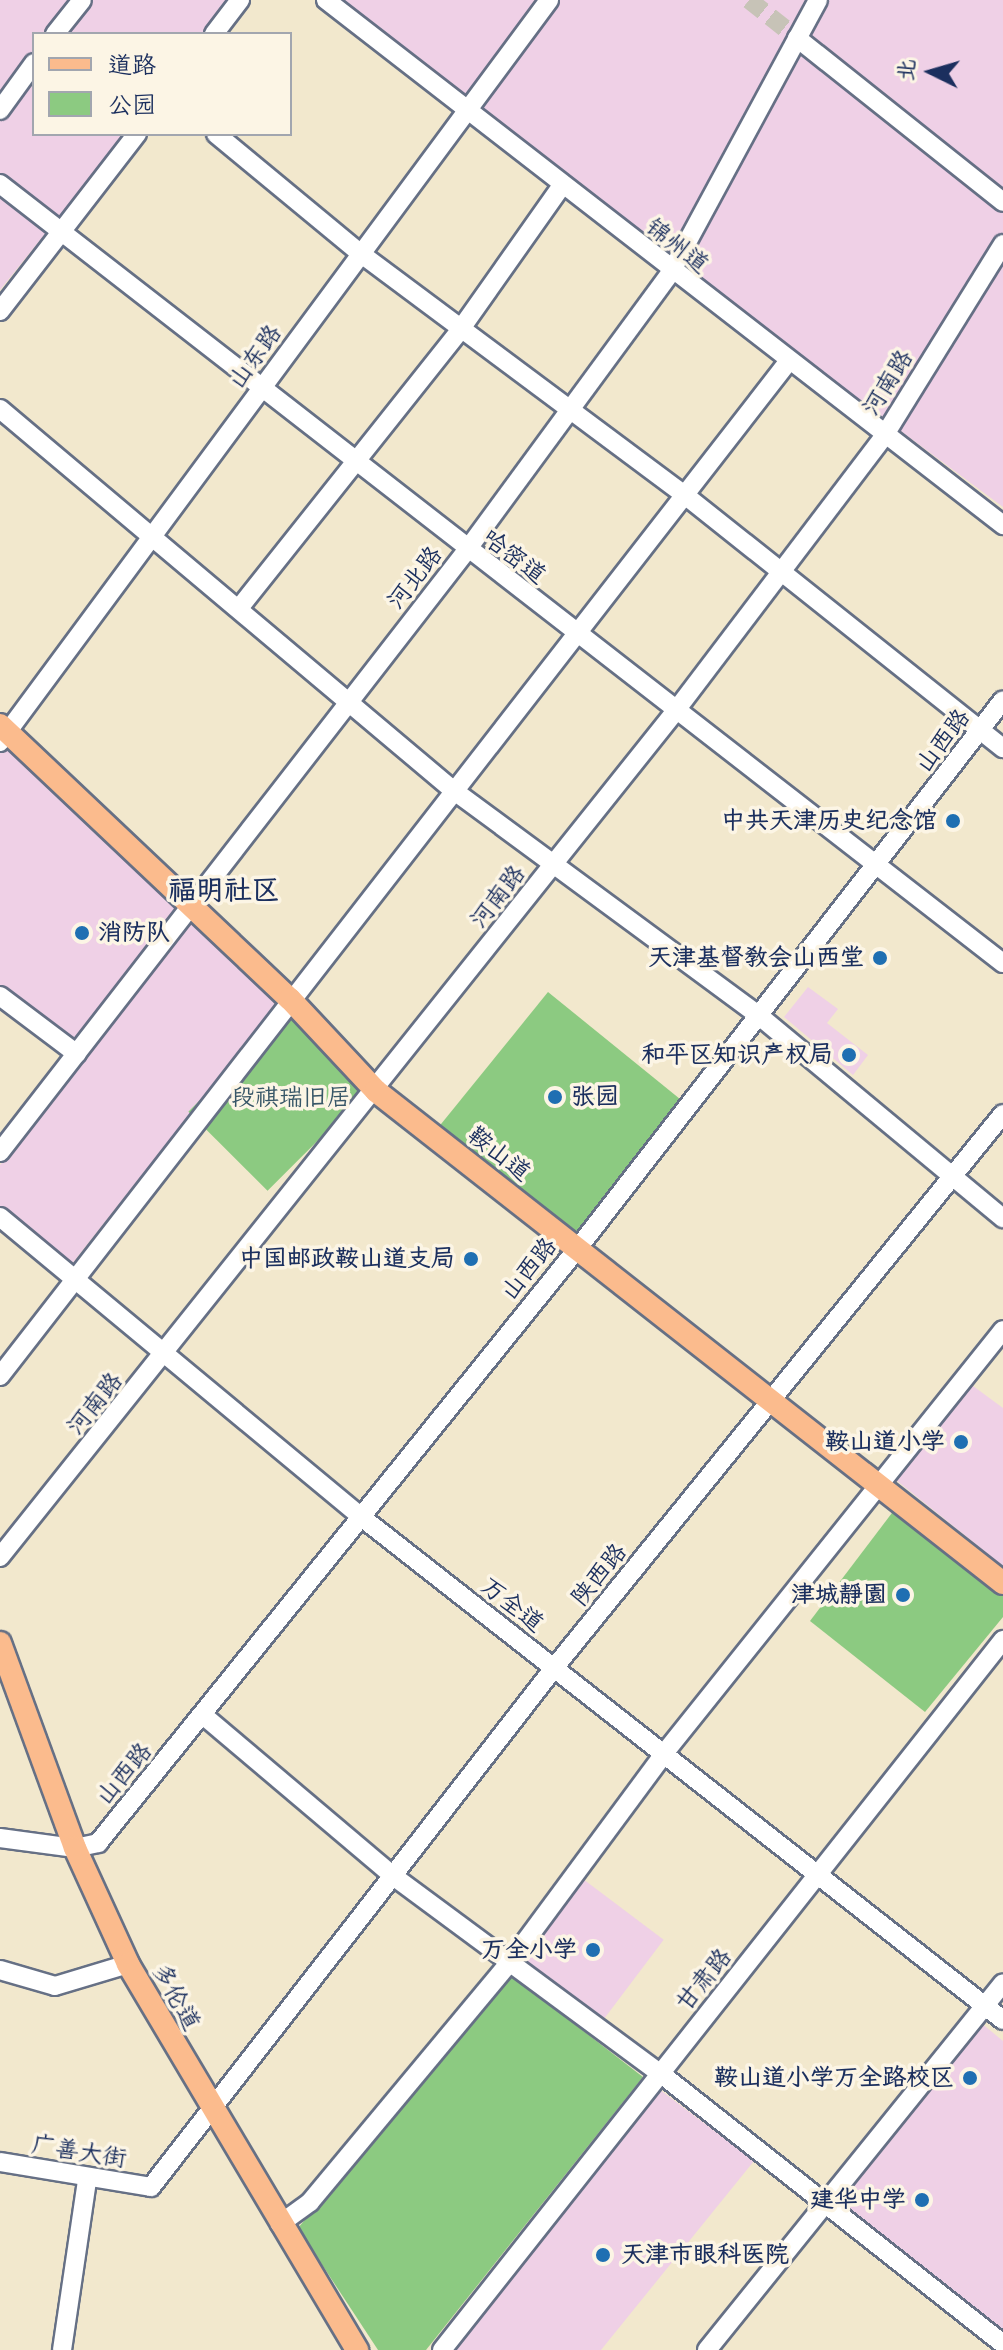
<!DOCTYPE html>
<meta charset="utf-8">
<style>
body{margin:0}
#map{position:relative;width:1003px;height:2350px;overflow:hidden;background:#f2e8cd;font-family:"Balsamiq Sans","LXGW WenKai TC",sans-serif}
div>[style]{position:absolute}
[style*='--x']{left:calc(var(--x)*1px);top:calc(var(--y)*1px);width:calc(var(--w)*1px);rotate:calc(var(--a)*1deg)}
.built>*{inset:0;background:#efd0e6;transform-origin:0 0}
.green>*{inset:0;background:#8cca81;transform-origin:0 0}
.minor-tunnel>*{height:18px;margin-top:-9px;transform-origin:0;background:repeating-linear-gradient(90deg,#c7c3b7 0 18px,transparent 0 27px)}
.roads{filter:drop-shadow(2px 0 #667085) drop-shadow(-2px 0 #667085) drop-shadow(0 2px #667085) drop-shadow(0 -2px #667085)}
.minor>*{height:18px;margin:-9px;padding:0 9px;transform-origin:9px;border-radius:9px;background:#fff}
.major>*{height:22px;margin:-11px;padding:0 11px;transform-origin:11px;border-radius:11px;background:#fbbb8d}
.dots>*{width:22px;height:22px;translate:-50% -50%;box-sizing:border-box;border:4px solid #fcf5e5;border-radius:50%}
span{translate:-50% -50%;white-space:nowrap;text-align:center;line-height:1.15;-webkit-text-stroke:7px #fcf5e5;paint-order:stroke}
.street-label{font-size:24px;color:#1b2f5e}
.poi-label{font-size:24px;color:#1b2f5e;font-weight:700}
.right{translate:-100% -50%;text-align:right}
.left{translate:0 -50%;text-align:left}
.park-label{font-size:24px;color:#375667}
.quarter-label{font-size:28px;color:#1b2f5e;font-weight:700}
.legend{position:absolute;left:32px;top:32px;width:260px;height:104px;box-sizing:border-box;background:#fcf5e5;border:2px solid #a2a6af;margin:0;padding:10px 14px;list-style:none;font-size:24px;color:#1b2f5e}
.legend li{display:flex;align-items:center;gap:16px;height:40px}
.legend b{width:40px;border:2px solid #a2a6af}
.north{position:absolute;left:891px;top:32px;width:80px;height:80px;-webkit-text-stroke:6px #fcf5e5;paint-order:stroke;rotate:275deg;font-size:22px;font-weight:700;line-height:32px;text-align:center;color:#1b2f5e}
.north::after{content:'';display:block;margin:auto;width:28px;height:36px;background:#1b2f5e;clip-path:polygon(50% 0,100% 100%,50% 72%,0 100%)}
</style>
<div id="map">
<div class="built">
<div style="clip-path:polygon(0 0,233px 0,205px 34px,34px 34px,34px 134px,125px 134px,0 290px)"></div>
<div style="clip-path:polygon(336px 0,1003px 0,1003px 507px,673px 262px)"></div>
<div style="clip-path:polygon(0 732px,185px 912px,75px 1058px,0 1001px)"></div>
<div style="clip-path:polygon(191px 921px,279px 1001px,71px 1265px,0 1208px,0 1165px)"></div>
<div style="clip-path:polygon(808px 987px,838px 1009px,827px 1023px,868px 1055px,853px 1075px,784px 1017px)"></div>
<div style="clip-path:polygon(969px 1383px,1003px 1408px,1003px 1566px,891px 1476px)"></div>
<div style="left:583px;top:1879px;width:101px;height:103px;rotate:37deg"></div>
<div style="clip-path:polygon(980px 2022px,1003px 2041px,1003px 2331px,838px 2204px)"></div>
<div style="clip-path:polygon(659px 2089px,754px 2161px,601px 2350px,455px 2350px)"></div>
</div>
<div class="green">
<div style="left:548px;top:992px;width:175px;height:177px;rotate:39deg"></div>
<div style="left:293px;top:1007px;width:112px;height:148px;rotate:45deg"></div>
<div style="clip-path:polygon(898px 1505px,1003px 1589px,1003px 1617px,925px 1712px,810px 1621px)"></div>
<div style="clip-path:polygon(511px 1975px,643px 2077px,426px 2350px,378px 2350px,298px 2228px)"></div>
</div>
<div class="minor-tunnel">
<div style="--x:749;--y:0;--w:61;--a:38.4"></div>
</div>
<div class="roads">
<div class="minor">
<div style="--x:326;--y:0;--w:857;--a:37.79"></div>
<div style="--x:55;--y:34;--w:43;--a:-51.5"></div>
<div style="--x:214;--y:34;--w:43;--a:-52.6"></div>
<div style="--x:797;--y:38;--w:263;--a:38.5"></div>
<div style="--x:0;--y:110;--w:58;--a:-54.1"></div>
<div style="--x:216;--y:134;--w:187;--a:39.6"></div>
<div style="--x:360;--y:253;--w:407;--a:36.7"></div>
<div style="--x:686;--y:496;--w:405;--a:38.5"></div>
<div style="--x:0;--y:184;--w:1270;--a:37.84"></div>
<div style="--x:0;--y:311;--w:224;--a:-52.3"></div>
<div style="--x:0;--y:409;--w:592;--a:40.07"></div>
<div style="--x:453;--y:790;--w:378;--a:36.4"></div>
<div style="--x:757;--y:1014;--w:320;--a:39.7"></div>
<div style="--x:240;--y:607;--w:354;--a:-51.5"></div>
<div style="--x:460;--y:330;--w:175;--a:-54.8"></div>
<div style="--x:0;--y:742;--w:923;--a:-53.5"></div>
<div style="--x:0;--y:996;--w:96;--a:37"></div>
<div style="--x:0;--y:1152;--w:762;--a:-52.2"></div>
<div style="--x:467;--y:550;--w:345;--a:-53.7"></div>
<div style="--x:671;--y:272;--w:309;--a:-61.6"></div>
<div style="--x:0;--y:1217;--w:468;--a:39.7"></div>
<div style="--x:360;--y:1516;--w:817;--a:38.09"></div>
<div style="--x:0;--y:1376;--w:1284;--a:-52.15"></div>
<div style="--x:0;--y:1557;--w:1080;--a:-51.39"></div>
<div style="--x:674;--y:713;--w:348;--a:-52.8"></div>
<div style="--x:884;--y:436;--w:226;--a:-58.2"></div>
<div style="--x:204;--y:1716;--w:251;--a:40.2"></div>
<div style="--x:396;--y:1878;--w:328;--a:36.5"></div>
<div style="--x:660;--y:2073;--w:437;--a:38.3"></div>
<div style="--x:0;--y:1838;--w:76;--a:7.6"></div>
<div style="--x:75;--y:1848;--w:24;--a:-12"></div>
<div style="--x:98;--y:1843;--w:764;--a:-51.11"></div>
<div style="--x:578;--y:1248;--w:693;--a:-52.2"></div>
<div style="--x:0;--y:1970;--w:57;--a:16.2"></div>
<div style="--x:55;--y:1986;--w:76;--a:-16.8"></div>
<div style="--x:0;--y:2162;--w:153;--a:9.4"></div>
<div style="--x:151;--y:2187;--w:657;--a:-52.17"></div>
<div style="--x:554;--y:1668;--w:713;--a:-50.98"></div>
<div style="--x:280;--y:2224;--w:37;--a:-36"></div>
<div style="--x:310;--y:2202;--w:312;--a:-50.2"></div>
<div style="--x:510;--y:1962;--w:262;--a:-53.5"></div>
<div style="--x:666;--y:1751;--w:539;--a:-51.32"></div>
<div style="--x:62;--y:2350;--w:171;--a:-81.6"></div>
<div style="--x:442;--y:2350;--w:905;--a:-51.69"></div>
<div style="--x:707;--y:2350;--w:471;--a:-51.1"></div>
</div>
<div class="major">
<div style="--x:0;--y:725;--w:399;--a:43.4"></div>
<div style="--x:290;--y:999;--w:126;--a:46.9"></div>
<div style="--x:376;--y:1091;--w:797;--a:38.12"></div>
<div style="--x:0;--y:1643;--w:218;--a:69.9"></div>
<div style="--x:75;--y:1848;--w:128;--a:65.4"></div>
<div style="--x:128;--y:1964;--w:449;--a:59.3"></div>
</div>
</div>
<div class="dots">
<div style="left:953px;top:821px;background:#1f6fb2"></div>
<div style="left:82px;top:933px;background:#1f6fb2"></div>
<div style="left:880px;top:958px;background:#1f6fb2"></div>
<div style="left:849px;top:1055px;background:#1f6fb2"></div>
<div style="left:555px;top:1097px;background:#1f6fb2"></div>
<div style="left:471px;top:1259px;background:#1f6fb2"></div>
<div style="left:961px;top:1442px;background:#1f6fb2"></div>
<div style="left:903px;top:1595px;background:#1f6fb2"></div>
<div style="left:593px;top:1950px;background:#1f6fb2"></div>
<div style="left:970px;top:2078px;background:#1f6fb2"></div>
<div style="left:922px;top:2200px;background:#1f6fb2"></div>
<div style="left:603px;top:2255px;background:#1f6fb2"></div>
</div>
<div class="street-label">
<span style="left:677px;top:246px;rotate:38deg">锦州道</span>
<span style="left:255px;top:357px;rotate:-54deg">山东路</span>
<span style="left:888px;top:383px;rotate:-58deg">河南路</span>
<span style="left:514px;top:557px;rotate:37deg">哈密道</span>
<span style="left:415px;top:578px;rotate:-52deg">河北路</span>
<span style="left:943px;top:741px;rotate:-53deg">山西路</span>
<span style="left:498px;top:897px;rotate:-52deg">河南路</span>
<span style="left:499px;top:1154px;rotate:38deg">鞍山道</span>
<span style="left:529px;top:1269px;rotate:-51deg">山西路</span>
<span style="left:95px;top:1404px;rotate:-51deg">河南路</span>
<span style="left:599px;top:1575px;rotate:-51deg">陕西路</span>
<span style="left:512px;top:1605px;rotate:38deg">万全道</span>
<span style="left:124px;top:1774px;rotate:-50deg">山西路</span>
<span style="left:704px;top:1980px;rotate:-51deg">甘肃路</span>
<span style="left:176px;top:1997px;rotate:61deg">多伦道</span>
<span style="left:79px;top:2152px;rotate:9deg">广善大街</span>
</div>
<div class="poi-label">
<span class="right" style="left:937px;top:821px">中共天津历史纪念馆</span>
<span class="left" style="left:98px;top:933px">消防队</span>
<span class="right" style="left:864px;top:958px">天津基督教会山西堂</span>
<span class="right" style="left:833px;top:1055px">和平区知识产权局</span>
<span class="left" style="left:571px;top:1097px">张园</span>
<span class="right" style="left:455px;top:1259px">中国邮政鞍山道支局</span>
<span class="right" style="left:945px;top:1442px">鞍山道小学</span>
<span class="right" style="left:887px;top:1595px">津城靜園</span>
<span class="right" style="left:577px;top:1950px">万全小学</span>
<span class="right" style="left:954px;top:2078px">鞍山道小学万全路校区</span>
<span class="right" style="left:906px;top:2200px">建华中学</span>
<span class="left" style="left:621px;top:2255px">天津市眼科医院</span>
</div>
<div class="park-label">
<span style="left:291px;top:1098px">段祺瑞旧居</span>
</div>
<div class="quarter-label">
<span style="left:224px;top:891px">福明社区</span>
</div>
<ul class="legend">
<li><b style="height:10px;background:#fbbb8d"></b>道路</li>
<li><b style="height:22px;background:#8cca81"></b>公园</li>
</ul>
<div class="north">北</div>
</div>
